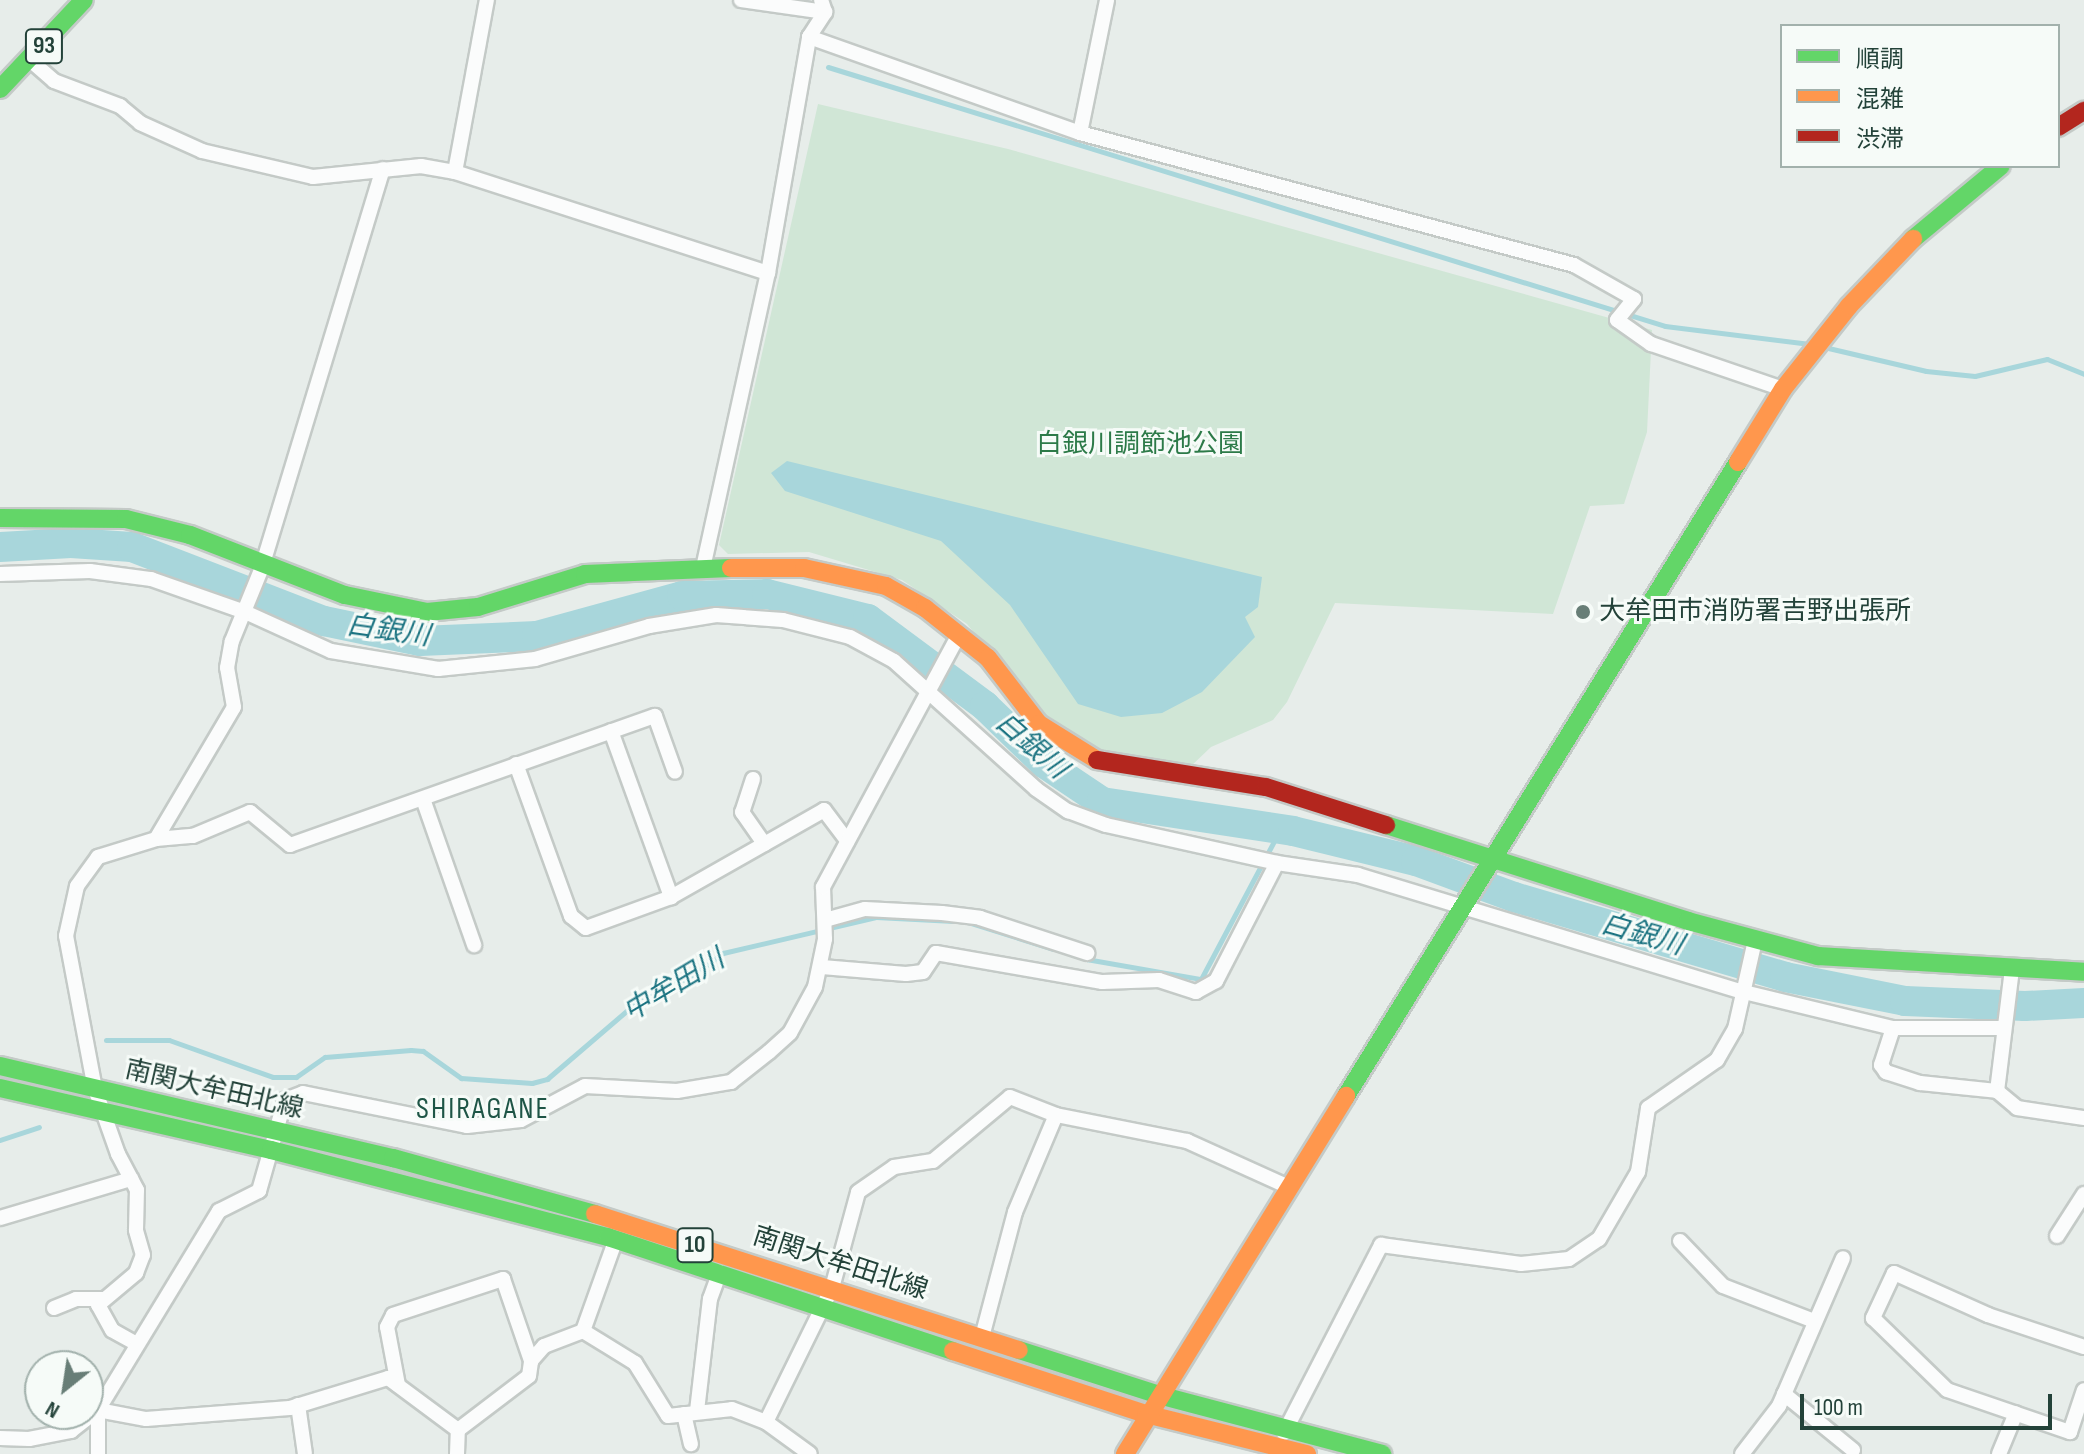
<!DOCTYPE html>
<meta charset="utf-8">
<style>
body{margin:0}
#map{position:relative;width:2084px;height:1454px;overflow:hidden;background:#e7edea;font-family:"Sofia Sans Condensed","Noto Sans JP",sans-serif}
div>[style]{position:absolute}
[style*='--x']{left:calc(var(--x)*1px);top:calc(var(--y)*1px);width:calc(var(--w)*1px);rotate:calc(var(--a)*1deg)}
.green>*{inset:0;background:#d0e6d6}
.water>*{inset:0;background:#a8d6db}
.stream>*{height:5px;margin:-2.5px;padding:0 2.5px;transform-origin:2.5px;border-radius:2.5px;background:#a8d6db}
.river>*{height:30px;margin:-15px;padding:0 15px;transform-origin:15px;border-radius:15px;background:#a8d6db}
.roads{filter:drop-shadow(2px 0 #c4cac7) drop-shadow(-2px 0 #c4cac7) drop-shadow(0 2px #c4cac7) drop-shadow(0 -2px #c4cac7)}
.street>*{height:14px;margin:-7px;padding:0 7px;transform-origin:7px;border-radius:7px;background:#fbfcfc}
.fast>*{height:18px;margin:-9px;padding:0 9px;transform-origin:9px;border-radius:9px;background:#63d668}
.slow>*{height:18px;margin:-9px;padding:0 9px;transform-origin:9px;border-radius:9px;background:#ff974d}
.jam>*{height:18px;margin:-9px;padding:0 9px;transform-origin:9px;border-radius:9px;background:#b3261e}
.dots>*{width:22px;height:22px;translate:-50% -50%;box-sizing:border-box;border:4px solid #f6fbf8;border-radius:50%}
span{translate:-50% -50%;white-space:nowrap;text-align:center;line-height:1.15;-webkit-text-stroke:6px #f6fbf8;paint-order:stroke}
.shield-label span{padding:2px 6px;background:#f6fbf8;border:2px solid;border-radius:6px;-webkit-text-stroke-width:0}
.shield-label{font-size:24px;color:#234239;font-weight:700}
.park-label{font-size:26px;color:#2c7a48}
.poi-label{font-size:26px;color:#234239}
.left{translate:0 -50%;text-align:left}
.street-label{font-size:26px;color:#234239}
.water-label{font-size:28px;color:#1b7381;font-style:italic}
.quarter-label{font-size:30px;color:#1e5546;letter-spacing:2px}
.legend{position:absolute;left:1780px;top:24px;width:280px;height:144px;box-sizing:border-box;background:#f6fbf8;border:2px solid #a2b1ac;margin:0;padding:10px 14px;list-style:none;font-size:24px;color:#234239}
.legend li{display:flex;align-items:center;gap:16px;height:40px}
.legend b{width:40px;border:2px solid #a2b1ac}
.north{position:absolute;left:24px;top:1350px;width:80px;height:80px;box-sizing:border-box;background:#f6fbf8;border:2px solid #a2b1ac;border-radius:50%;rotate:210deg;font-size:22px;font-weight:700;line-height:32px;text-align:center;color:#234239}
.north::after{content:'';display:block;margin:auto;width:28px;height:36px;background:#687e77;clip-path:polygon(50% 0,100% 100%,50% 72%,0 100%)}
.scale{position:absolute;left:1800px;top:1394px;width:252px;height:36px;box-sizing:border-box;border:4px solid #234239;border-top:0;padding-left:10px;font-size:24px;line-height:28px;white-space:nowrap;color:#234239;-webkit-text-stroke:6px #f6fbf8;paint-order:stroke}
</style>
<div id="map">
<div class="green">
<div style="clip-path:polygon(818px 104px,1008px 149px,1652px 330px,1647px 432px,1624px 504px,1590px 506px,1553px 614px,1335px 603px,1287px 702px,1273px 720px,1211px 747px,1188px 769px,1104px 753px,1038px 712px,967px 624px,902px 580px,809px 552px,728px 554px,719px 545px)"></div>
</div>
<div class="water">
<div style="clip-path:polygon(787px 461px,1262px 577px,1258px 607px,1245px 617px,1255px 637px,1202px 692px,1162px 713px,1121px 717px,1078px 704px,1010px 605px,941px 541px,785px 491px,771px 473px)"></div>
</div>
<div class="stream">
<div style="--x:828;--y:67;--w:876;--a:17.19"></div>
<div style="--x:1665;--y:326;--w:146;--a:7.1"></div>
<div style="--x:1824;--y:347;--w:105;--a:13.2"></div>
<div style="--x:1926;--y:371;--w:49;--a:5.8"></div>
<div style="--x:1975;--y:376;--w:74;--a:-13.3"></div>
<div style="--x:2047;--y:359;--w:40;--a:22"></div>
<div style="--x:968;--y:922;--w:89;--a:17.6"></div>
<div style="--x:1086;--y:959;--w:117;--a:9.9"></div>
<div style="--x:1201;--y:979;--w:169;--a:-62.1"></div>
<div style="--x:106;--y:1040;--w:63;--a:0"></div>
<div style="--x:169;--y:1040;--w:110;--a:19.6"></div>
<div style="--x:273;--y:1077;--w:23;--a:0"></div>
<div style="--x:296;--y:1077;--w:35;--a:-35"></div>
<div style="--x:325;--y:1057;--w:86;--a:-4.7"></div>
<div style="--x:411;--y:1050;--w:12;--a:5"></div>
<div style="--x:423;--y:1051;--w:47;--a:35.4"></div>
<div style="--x:461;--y:1078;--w:71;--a:4"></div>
<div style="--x:532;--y:1083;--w:16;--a:-15"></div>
<div style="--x:547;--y:1079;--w:120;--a:-40.6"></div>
<div style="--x:638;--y:1001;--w:63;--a:-25.3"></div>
<div style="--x:695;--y:974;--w:35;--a:-37"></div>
<div style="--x:723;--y:953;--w:157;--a:-13.2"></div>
<div style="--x:876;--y:917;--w:78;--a:2.9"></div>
<div style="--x:0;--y:1140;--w:41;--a:-18.4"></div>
</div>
<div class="river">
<div style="--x:0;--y:547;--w:71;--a:-3.2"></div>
<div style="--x:71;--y:543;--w:61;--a:3.8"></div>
<div style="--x:132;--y:547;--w:206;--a:21.1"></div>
<div style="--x:324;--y:621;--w:98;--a:11.8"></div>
<div style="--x:420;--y:641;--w:117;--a:-2.4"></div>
<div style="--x:537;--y:636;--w:150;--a:-15.4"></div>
<div style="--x:682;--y:596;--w:85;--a:-1.3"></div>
<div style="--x:767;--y:594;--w:104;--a:13.9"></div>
<div style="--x:868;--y:619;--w:146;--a:36.6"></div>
<div style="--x:985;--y:706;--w:82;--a:44"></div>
<div style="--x:1044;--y:763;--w:70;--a:33.9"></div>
<div style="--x:1102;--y:802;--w:193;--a:8.6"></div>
<div style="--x:1293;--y:831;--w:127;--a:13.7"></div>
<div style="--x:1416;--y:861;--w:104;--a:20.2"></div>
<div style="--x:1514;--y:897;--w:283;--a:16.4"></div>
<div style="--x:1785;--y:977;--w:122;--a:11.3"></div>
<div style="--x:1905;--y:1001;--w:120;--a:2.4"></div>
<div style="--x:2025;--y:1006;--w:59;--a:-2.9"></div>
</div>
<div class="roads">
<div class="street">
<div style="--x:741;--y:0;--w:85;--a:8.1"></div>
<div style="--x:809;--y:37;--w:288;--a:19.5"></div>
<div style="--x:1080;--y:133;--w:136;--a:-78.5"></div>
<div style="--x:30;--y:60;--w:32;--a:41"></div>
<div style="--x:54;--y:81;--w:71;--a:20.7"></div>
<div style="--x:120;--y:106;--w:26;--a:40"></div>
<div style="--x:140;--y:123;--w:68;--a:24.3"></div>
<div style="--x:202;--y:151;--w:114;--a:13.2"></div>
<div style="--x:313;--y:177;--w:109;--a:-5.8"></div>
<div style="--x:421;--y:166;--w:35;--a:10"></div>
<div style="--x:455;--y:172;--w:329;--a:17.9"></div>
<div style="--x:1080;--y:133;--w:511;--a:14.96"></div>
<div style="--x:1574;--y:265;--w:69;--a:29.5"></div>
<div style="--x:1634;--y:299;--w:27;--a:129"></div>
<div style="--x:1617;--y:320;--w:42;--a:35.2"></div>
<div style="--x:1651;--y:344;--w:139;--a:18.8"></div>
<div style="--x:455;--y:172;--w:175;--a:-79.5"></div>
<div style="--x:703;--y:568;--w:302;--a:-77.6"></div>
<div style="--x:768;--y:273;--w:240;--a:-80.1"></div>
<div style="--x:809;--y:37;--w:30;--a:-57"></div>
<div style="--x:825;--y:12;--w:13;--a:-108"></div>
<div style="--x:0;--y:574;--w:90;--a:-1.9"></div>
<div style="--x:90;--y:571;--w:62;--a:7.5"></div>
<div style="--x:151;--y:579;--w:100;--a:19.3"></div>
<div style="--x:245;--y:612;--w:94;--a:24.4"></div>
<div style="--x:331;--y:651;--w:109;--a:9.5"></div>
<div style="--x:438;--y:669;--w:98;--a:-5.9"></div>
<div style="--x:535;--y:659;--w:119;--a:-16.1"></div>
<div style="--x:649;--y:626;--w:68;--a:-9.3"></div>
<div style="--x:716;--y:615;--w:67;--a:4.3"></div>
<div style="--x:783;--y:620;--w:69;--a:14.2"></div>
<div style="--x:850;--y:637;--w:50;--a:28.6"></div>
<div style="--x:894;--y:661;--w:191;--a:42"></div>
<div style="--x:1036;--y:789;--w:39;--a:35"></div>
<div style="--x:1068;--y:811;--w:40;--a:20.2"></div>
<div style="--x:1106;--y:825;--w:175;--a:12.5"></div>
<div style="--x:1277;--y:863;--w:82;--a:8.4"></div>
<div style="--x:1358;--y:875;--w:403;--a:16.9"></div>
<div style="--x:1744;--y:992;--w:153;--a:13.6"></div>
<div style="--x:1893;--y:1028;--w:111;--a:0"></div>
<div style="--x:611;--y:731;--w:177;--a:70.1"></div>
<div style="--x:516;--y:764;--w:162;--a:70.1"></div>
<div style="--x:571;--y:916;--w:19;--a:39"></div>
<div style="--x:586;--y:928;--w:90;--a:-20"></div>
<div style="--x:671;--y:897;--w:176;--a:-29.6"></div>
<div style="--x:824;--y:810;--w:39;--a:53"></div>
<div style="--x:753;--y:779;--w:35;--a:108"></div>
<div style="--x:742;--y:812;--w:39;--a:55"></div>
<div style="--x:423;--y:799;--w:155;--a:70.7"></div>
<div style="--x:156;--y:839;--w:153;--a:-59.4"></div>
<div style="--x:234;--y:707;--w:40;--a:-100"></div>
<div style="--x:227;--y:668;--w:27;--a:-80"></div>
<div style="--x:232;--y:641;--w:77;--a:-67.8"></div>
<div style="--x:261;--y:570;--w:419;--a:-73.1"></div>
<div style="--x:825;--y:920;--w:41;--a:-15.4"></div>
<div style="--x:865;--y:909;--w:77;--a:3"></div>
<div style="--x:942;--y:913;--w:38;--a:7"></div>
<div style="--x:980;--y:918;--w:113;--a:18.1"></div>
<div style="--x:822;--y:967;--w:84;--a:4.8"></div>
<div style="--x:906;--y:974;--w:17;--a:-7"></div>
<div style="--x:923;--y:972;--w:23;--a:-56"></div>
<div style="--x:936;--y:953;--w:169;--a:9.9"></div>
<div style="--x:1102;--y:982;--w:57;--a:-2"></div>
<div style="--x:1159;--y:980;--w:39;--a:18"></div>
<div style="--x:1196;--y:992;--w:23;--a:-29"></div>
<div style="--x:1216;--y:981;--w:133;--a:-62.7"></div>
<div style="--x:2012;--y:969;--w:123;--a:97"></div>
<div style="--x:1997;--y:1091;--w:26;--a:40"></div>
<div style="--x:2017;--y:1108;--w:68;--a:8.5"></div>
<div style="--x:1893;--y:1028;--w:39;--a:108"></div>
<div style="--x:1881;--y:1065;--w:9;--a:54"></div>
<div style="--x:1886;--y:1072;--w:36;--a:18"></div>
<div style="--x:1920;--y:1083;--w:77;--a:5.9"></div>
<div style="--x:0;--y:1218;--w:137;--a:-16.6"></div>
<div style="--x:2057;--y:1236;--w:50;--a:-57.3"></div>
<div style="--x:1680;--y:1241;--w:62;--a:46.3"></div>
<div style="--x:1723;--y:1286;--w:97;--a:21"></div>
<div style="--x:54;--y:1308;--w:24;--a:-22"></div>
<div style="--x:76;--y:1299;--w:28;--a:0"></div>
<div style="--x:583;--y:1331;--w:98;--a:-70.3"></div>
<div style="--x:982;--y:1337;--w:129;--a:-75.2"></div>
<div style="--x:1015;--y:1212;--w:105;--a:-67.1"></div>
<div style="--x:135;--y:1343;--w:26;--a:-151"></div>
<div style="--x:112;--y:1330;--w:29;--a:-119"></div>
<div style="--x:98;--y:1305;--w:50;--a:-40.1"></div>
<div style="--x:136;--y:1273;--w:19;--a:-69"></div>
<div style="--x:143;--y:1255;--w:26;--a:-106"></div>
<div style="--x:136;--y:1230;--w:40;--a:-88.6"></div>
<div style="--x:137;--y:1190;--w:41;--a:-117.8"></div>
<div style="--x:118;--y:1154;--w:69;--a:-109.5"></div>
<div style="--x:95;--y:1089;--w:156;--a:-100.7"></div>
<div style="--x:66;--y:936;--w:51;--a:-77.6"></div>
<div style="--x:77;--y:886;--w:36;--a:-54"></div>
<div style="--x:98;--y:857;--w:61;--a:-17.2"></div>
<div style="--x:156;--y:839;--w:37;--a:-5"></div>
<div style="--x:193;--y:836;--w:62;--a:-22.8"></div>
<div style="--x:250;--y:812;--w:52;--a:39.5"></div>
<div style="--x:290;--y:845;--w:387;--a:-19.5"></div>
<div style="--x:655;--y:716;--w:59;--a:70.3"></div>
<div style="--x:2084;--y:1347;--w:101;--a:-161.6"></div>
<div style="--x:1988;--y:1315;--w:103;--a:-155.9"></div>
<div style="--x:1894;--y:1273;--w:50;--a:115"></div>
<div style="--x:1873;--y:1318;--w:103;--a:44.2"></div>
<div style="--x:1947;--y:1390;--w:130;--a:18.9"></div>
<div style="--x:2070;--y:1432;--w:44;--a:-71.6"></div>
<div style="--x:398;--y:1385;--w:59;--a:-100.7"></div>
<div style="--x:387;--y:1327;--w:13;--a:-63"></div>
<div style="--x:393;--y:1315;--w:116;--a:-18.1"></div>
<div style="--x:503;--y:1279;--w:87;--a:71.1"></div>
<div style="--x:1784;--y:1394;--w:89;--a:39.1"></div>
<div style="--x:298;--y:1405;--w:49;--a:81.9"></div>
<div style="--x:98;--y:1410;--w:49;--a:10.6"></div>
<div style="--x:146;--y:1419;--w:144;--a:-4.4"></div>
<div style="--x:290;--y:1408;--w:102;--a:-17"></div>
<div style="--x:388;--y:1378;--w:87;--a:36.6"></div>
<div style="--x:98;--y:1410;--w:44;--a:90"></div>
<div style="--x:697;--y:1411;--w:113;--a:-83.4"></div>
<div style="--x:710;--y:1299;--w:29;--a:-70"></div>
<div style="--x:684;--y:1414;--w:31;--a:77"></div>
<div style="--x:766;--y:1422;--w:149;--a:-63.8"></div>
<div style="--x:832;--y:1288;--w:99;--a:-74.8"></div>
<div style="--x:858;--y:1192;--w:44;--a:-34.8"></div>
<div style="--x:894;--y:1167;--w:39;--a:-9"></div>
<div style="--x:933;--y:1161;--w:100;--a:-39.7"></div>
<div style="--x:1010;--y:1097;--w:49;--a:21.4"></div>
<div style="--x:1056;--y:1115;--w:134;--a:11.2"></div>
<div style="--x:1187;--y:1141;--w:114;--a:24.3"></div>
<div style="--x:458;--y:1430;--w:89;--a:-37.3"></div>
<div style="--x:529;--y:1376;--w:15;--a:-82"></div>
<div style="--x:531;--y:1361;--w:20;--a:-49"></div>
<div style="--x:544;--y:1346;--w:42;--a:-21"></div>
<div style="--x:583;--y:1331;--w:61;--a:31.6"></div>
<div style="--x:635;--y:1363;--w:62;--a:58.1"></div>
<div style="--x:668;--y:1416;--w:64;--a:-6.2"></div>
<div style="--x:732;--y:1409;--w:36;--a:21"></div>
<div style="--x:766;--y:1422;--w:54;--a:36"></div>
<div style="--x:1284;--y:1433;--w:212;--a:-62.7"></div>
<div style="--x:1381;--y:1245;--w:141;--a:7.7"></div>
<div style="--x:1521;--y:1264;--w:48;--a:-5.9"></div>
<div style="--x:1569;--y:1259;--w:36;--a:-34"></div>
<div style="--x:1599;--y:1239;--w:78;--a:-59.8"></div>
<div style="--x:1638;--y:1172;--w:65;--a:-81.1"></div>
<div style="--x:1648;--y:1108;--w:84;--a:-34.8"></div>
<div style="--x:1717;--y:1060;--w:36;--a:-60"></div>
<div style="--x:1735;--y:1029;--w:91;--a:-77.3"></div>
<div style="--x:0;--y:1438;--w:29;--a:2"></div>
<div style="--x:29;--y:1439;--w:43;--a:-10.8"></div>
<div style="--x:71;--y:1431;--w:34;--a:-38"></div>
<div style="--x:98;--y:1410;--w:233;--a:-58.7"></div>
<div style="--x:219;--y:1211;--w:45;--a:-26.6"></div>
<div style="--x:259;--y:1191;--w:95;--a:-74.1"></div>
<div style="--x:285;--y:1100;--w:19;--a:-21"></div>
<div style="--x:303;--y:1093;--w:167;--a:11.4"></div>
<div style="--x:467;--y:1126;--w:54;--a:-6.3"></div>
<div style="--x:521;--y:1120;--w:72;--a:-28"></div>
<div style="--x:585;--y:1086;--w:92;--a:3.1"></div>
<div style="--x:677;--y:1091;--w:55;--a:-9.5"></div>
<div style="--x:731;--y:1082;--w:48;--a:-38.3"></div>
<div style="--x:769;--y:1052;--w:28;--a:-42"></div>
<div style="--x:790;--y:1033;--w:52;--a:-61.5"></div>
<div style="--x:815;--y:987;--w:49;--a:-78.2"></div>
<div style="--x:825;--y:939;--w:52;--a:-92.2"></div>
<div style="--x:823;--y:887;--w:287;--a:-61.7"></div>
<div style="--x:457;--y:1454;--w:24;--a:-88"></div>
<div style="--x:1742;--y:1454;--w:61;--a:-52.4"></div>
<div style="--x:1779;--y:1406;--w:161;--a:-66.6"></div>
<div style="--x:1999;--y:1454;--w:44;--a:-67.5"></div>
</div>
<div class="fast">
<div style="--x:0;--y:89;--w:122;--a:-46.7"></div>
<div style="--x:1913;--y:239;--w:114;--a:-39.7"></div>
<div style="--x:0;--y:518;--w:126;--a:0.5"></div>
<div style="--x:126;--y:519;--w:66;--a:14"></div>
<div style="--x:190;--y:535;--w:166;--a:21.2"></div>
<div style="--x:345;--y:595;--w:84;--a:11.7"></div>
<div style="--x:427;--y:612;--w:51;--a:-5.6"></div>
<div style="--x:478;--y:607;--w:112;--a:-17.1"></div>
<div style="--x:585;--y:574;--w:146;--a:-2.4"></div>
<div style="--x:1386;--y:825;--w:317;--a:17.6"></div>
<div style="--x:1688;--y:921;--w:135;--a:15.1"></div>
<div style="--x:1818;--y:956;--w:266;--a:3.4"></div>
<div style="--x:0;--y:1066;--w:404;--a:13.2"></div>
<div style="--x:393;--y:1158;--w:210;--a:15.5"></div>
<div style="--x:0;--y:1088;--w:278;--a:12.9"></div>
<div style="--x:271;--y:1150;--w:348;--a:14.5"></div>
<div style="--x:608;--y:1237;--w:363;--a:18.3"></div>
<div style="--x:1346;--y:1096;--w:745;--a:-58.27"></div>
<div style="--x:1019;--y:1350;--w:147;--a:17.8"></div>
<div style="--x:1159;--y:1395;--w:231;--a:14.8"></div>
</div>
<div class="slow">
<div style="--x:1738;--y:462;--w:86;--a:-58.3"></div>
<div style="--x:1783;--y:389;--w:106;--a:-51.5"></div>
<div style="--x:1849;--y:306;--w:93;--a:-46.3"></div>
<div style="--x:731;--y:568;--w:73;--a:0"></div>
<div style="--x:804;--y:568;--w:84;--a:12.4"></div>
<div style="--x:886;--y:586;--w:45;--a:29.4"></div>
<div style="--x:925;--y:608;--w:80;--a:38.4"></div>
<div style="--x:988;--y:658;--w:83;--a:52.3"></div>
<div style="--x:1039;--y:724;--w:68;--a:31.8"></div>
<div style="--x:595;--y:1214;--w:445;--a:17.8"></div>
<div style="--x:953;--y:1351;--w:203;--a:18.1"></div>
<div style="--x:1146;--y:1414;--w:166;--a:14"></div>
<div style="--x:1125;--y:1454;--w:421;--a:-58.3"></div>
</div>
<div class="jam">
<div style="--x:2058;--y:127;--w:31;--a:-32"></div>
<div style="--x:1097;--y:760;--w:171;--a:9.1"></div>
<div style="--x:1266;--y:787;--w:126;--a:17.6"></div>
</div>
</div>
<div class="dots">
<div style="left:1583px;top:612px;background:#687e77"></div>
</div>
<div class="shield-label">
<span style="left:44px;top:46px">93</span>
<span style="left:695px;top:1245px">10</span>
</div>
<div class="park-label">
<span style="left:1140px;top:445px">白銀川調節池公園</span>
</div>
<div class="poi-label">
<span class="left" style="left:1599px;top:612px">大牟田市消防署吉野出張所</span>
</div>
<div class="street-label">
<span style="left:214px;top:1090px;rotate:13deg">南関大牟田北線</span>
<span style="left:840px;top:1264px;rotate:18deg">南関大牟田北線</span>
</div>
<div class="water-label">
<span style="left:388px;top:631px;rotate:8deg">白銀川</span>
<span style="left:1031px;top:746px;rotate:41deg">白銀川</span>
<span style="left:1642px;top:935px;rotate:16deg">白銀川</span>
<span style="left:674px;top:986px;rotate:-31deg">中牟田川</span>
</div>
<div class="quarter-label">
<span style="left:483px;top:1109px">SHIRAGANE</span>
</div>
<ul class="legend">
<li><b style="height:10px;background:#63d668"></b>順調</li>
<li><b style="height:10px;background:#ff974d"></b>混雑</li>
<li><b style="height:10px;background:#b3261e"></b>渋滞</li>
</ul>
<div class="north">N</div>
<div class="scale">100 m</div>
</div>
